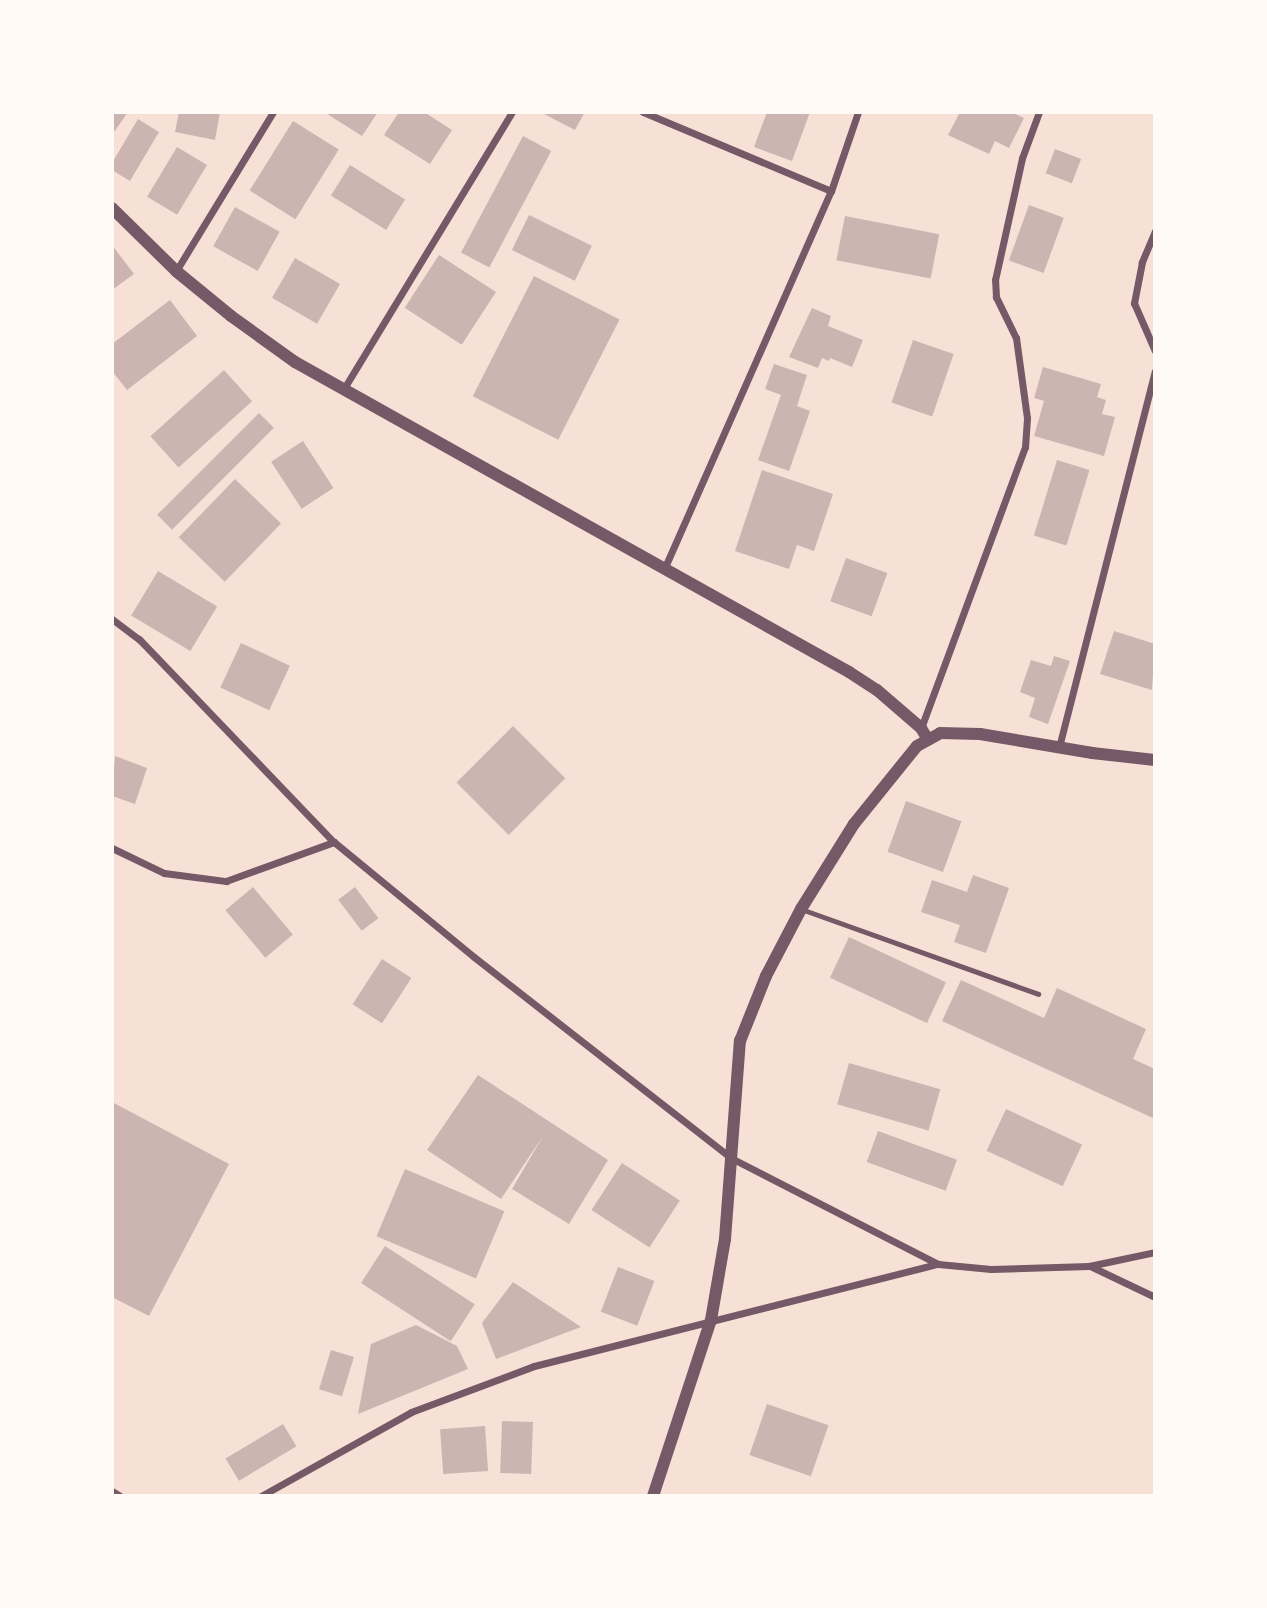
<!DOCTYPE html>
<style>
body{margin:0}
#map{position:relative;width:1267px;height:1608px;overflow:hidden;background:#f7e1d7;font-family:Barlow,sans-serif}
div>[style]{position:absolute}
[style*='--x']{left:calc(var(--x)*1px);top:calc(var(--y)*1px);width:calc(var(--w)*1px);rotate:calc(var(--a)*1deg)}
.building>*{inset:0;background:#ccb4b1;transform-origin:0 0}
.service>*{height:5px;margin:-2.5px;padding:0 2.5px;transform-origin:2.5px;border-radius:2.5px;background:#755966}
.minor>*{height:7px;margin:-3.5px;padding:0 3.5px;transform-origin:3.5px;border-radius:3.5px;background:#755966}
.tertiary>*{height:12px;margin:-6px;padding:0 6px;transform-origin:6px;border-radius:6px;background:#755966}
span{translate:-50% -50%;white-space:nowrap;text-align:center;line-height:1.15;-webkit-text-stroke:5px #fffaf5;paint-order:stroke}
.frame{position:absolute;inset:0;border:114px solid #fffaf5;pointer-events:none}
</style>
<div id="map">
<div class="building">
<div style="clip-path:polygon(112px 112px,128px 112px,112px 135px)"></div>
<div style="clip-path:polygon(179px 112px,220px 112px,215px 140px,175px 132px)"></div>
<div style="clip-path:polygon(324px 112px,378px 112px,362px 136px)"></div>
<div style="clip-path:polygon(399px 112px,424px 112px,452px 130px,430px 164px,384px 135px)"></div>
<div style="clip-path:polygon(540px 112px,585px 112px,575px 130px)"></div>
<div style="clip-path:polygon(767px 112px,810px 112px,792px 161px,754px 147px)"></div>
<div style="clip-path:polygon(960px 112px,1011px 112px,1024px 118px,1009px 148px,995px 141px,989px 154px,948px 135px)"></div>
<div style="clip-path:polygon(138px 119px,159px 132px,130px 181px,112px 170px,112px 163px)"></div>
<div style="left:293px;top:121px;width:54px;height:82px;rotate:32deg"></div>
<div style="left:523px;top:136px;width:32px;height:132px;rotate:28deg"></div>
<div style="left:177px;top:147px;width:35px;height:58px;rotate:31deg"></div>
<div style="left:1055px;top:149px;width:28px;height:26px;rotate:21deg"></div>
<div style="left:350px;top:165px;width:65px;height:36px;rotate:32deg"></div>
<div style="left:1029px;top:205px;width:37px;height:59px;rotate:20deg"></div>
<div style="left:235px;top:207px;width:51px;height:45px;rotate:29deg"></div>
<div style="left:529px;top:215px;width:70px;height:39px;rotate:26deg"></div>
<div style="left:845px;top:216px;width:96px;height:45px;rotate:11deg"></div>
<div style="clip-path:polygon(112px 245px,134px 274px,112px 290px)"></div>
<div style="left:439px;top:255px;width:68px;height:63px;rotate:33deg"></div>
<div style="left:295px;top:258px;width:52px;height:46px;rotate:30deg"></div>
<div style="left:534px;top:276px;width:96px;height:135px;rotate:27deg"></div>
<div style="clip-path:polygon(170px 300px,197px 336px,127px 390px,112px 371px,112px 344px)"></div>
<div style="clip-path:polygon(812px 308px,831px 316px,828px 326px,863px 340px,852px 367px,830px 358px,829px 361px,822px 358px,818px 368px,789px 357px)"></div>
<div style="left:913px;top:340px;width:43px;height:66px;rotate:19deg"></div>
<div style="clip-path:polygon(774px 364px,807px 375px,797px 406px,810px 411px,789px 471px,758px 460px,781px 395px,765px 389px)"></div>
<div style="clip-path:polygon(1043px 367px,1101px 384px,1097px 397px,1106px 400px,1102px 414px,1115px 417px,1104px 456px,1034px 436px,1044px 401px,1034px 398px)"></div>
<div style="left:224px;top:370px;width:42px;height:99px;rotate:48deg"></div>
<div style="left:259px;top:413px;width:21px;height:144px;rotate:45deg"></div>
<div style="left:303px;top:441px;width:56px;height:38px;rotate:57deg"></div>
<div style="left:1057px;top:460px;width:34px;height:79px;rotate:17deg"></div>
<div style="clip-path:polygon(762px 470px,833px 494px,814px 551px,797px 545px,789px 569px,735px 551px)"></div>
<div style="left:235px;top:479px;width:64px;height:81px;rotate:44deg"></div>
<div style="left:846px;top:558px;width:44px;height:46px;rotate:20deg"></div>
<div style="left:158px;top:571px;width:69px;height:52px;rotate:31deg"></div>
<div style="clip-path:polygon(1114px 631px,1155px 644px,1152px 690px,1100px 674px)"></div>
<div style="left:241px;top:643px;width:54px;height:49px;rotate:25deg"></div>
<div style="clip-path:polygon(1054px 656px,1070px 661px,1048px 724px,1029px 717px,1035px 698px,1020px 692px,1031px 660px,1051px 666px)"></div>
<div style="left:513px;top:726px;width:74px;height:80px;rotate:45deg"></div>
<div style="clip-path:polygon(115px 756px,147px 768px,135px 804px,112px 796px)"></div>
<div style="left:906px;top:801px;width:59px;height:54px;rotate:20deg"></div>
<div style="clip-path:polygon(973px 875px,1009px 888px,986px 953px,954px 942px,960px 925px,921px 912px,932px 880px,967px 892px)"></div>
<div style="left:253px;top:887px;width:62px;height:36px;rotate:50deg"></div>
<div style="left:355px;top:887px;width:39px;height:21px;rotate:53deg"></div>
<div style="left:849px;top:937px;width:107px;height:45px;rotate:25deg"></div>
<div style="left:382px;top:959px;width:35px;height:54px;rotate:33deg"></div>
<div style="clip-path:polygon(961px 980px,1044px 1018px,1057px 988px,1146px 1029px,1133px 1059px,1155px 1069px,1155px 1119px,942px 1021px)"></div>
<div style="left:849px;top:1063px;width:95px;height:43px;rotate:16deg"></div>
<div style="clip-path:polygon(478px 1075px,608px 1160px,569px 1224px,512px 1189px,543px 1136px,501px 1199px,427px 1150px)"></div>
<div style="clip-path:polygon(112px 1102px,229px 1164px,149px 1316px,112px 1297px)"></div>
<div style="left:1006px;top:1109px;width:84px;height:46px;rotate:25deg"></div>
<div style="left:878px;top:1131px;width:84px;height:33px;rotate:20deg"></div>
<div style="left:622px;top:1163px;width:69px;height:56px;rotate:33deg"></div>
<div style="left:405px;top:1169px;width:108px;height:73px;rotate:23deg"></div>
<div style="left:385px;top:1246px;width:107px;height:44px;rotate:33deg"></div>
<div style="left:618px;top:1267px;width:39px;height:48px;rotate:21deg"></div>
<div style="clip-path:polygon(513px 1282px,581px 1327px,496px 1359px,482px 1323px)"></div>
<div style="clip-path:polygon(416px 1325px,457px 1346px,468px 1369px,358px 1414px,371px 1344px)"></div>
<div style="left:331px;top:1350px;width:24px;height:41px;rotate:17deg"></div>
<div style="left:767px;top:1404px;width:65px;height:54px;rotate:19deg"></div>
<div style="left:502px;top:1421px;width:31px;height:52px;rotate:2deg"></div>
<div style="left:283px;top:1424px;width:26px;height:67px;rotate:59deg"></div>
<div style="left:485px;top:1426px;width:45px;height:45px;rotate:86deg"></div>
</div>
<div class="service">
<div style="--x:801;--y:909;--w:252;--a:19.7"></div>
</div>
<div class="minor">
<div style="--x:643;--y:112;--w:204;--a:22.8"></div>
<div style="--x:1155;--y:231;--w:34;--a:113"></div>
<div style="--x:1142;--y:262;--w:42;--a:101"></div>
<div style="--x:1134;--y:303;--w:52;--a:66.4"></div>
<div style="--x:176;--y:271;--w:186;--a:-58.6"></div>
<div style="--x:343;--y:390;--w:325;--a:-58.7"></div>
<div style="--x:665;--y:567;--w:411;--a:-66.2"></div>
<div style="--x:831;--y:191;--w:83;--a:-71.1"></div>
<div style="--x:112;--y:619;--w:34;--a:37"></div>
<div style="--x:139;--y:639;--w:281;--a:46.2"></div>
<div style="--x:334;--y:842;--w:181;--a:39.4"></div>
<div style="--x:474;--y:957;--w:328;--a:38"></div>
<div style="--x:733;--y:1159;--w:230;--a:27.1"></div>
<div style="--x:938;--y:1264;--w:53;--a:5.4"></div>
<div style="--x:991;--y:1269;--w:98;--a:-1.8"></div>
<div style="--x:1089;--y:1266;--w:67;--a:-12"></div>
<div style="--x:921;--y:728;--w:300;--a:-69.7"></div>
<div style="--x:1025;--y:447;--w:29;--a:-86"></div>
<div style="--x:1027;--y:418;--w:81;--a:-97.8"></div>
<div style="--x:1016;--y:338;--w:46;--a:-116"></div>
<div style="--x:996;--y:297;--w:17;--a:-93"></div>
<div style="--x:995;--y:280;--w:125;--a:-77.5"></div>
<div style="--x:1022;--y:158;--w:49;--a:-69.7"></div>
<div style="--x:1059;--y:747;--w:388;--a:-75.7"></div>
<div style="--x:112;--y:848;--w:58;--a:25.7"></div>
<div style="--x:164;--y:873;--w:63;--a:7.4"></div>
<div style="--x:226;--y:881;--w:115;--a:-19.9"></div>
<div style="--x:1090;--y:1266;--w:72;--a:25.5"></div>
<div style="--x:112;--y:1491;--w:9;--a:32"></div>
<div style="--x:261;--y:1496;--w:172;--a:-29.2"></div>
<div style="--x:411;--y:1412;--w:131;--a:-20.5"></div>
<div style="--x:534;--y:1366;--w:417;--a:-14.2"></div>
</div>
<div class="tertiary">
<div style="--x:112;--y:208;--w:90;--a:44.5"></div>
<div style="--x:176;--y:271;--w:71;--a:39.3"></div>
<div style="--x:231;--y:316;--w:79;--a:35.7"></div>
<div style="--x:295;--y:362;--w:635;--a:29.23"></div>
<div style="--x:849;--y:672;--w:33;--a:33"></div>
<div style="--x:877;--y:690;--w:58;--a:40.8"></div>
<div style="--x:921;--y:728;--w:12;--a:59"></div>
<div style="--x:653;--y:1496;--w:185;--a:-71.8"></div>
<div style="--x:711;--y:1320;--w:82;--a:-80.2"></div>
<div style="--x:725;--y:1239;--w:199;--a:-85.7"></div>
<div style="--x:740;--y:1041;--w:70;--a:-68.2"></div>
<div style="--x:766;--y:976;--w:76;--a:-62.4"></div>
<div style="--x:801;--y:909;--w:100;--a:-58.1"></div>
<div style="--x:854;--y:824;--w:100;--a:-51.1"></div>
<div style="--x:917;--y:746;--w:26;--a:-29"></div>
<div style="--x:940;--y:733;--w:40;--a:1.4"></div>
<div style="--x:980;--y:734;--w:114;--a:9.6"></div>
<div style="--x:1092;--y:753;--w:63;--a:6.3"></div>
</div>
<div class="frame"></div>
</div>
